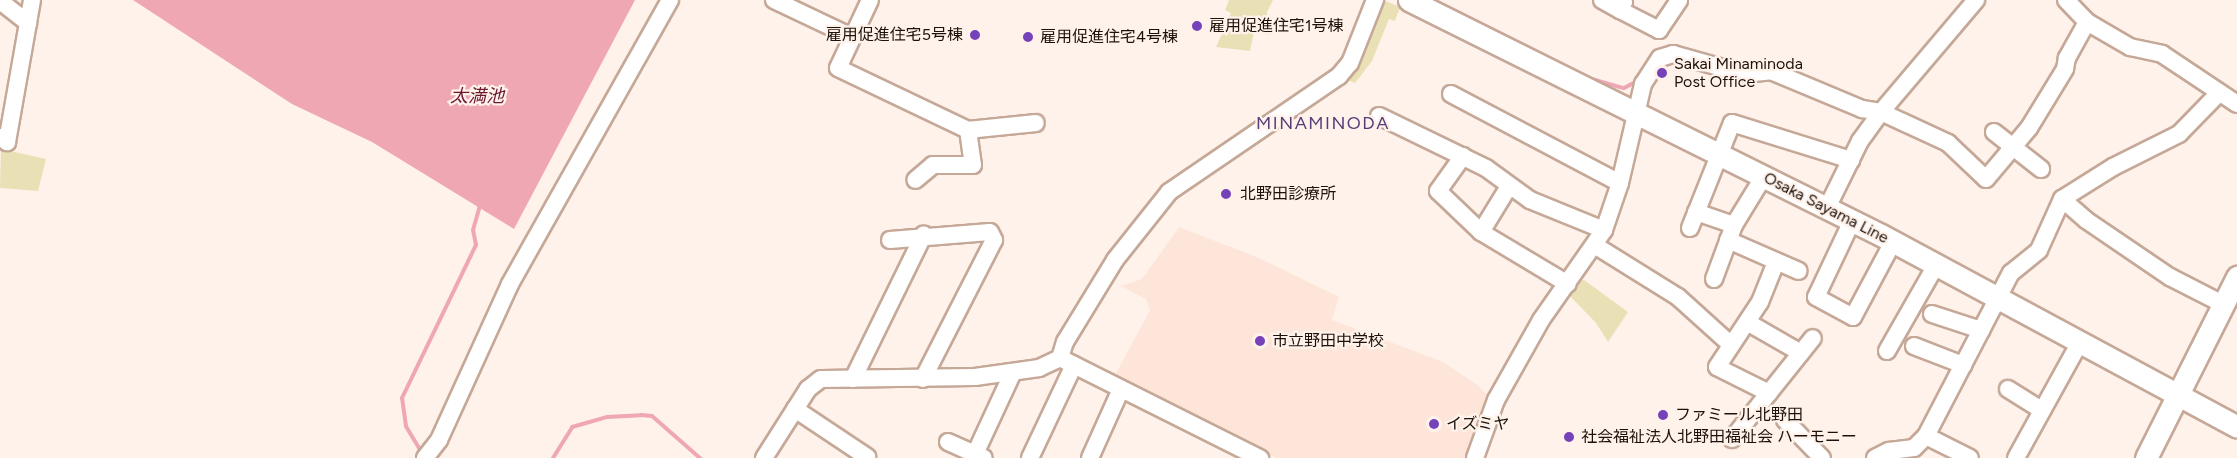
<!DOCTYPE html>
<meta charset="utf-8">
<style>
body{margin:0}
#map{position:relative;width:2237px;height:458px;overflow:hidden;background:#fff2eb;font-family:Figtree,"Noto Sans JP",sans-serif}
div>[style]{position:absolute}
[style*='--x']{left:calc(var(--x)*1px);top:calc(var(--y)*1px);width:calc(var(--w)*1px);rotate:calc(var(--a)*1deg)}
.built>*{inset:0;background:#fde6d9}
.green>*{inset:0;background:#eae0b5}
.water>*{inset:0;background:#efa7b4}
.stream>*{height:4px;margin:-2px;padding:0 2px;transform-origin:2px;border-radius:2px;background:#efa7b4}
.roads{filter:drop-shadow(2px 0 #c5a897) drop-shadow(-2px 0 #c5a897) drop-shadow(0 2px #c5a897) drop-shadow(0 -2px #c5a897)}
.minor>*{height:16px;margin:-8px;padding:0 8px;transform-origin:8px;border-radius:8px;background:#fff}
.major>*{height:21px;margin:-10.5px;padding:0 10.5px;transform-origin:10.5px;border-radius:10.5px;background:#fff}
.dots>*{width:16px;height:16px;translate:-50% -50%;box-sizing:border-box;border:3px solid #fff2eb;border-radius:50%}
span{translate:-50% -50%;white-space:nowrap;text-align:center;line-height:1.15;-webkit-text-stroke:4.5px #fff2eb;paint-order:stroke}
.poi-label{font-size:16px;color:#1c120b}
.left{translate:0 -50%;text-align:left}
.right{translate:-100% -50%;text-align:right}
.street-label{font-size:16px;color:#1c120b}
.water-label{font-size:18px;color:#6b1831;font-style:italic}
.neighbourhood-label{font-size:18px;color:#543d79;letter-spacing:1.5px}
</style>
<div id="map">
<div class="built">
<div style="clip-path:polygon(1179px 227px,1259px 258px,1339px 297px,1332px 320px,1443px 362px,1479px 386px,1487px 395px,1465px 458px,1276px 458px,1113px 379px,1150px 310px,1146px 299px,1121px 286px,1142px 279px)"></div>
</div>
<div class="green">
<div style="clip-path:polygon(1229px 0,1273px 0,1267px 12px,1269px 35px,1254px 32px,1250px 51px,1216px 47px,1231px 13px,1225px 10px)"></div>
<div style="clip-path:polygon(1383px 0,1400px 7px,1395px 21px,1389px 19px,1372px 61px,1355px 83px,1345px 79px)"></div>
<div style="clip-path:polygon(1px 149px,46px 159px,38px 191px,0 188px)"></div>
<div style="clip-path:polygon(1584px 280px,1628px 312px,1608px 342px,1596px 323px,1569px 295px,1578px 281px)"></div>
</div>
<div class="water">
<div style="clip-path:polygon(133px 0,635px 0,514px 229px,372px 142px,292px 104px)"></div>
</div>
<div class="stream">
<div style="--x:1588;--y:78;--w:37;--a:16"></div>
<div style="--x:1624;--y:88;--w:15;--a:-28"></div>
<div style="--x:422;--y:453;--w:31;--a:-121"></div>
<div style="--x:406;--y:426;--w:28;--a:-98"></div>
<div style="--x:402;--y:398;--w:170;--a:-64.2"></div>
<div style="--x:476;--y:245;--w:15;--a:-101"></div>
<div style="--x:473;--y:230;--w:26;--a:-74"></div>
<div style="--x:553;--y:458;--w:36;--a:-58"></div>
<div style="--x:572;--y:427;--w:36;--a:-16"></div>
<div style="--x:607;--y:417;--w:34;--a:-3"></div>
<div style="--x:641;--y:415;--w:11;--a:5"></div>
<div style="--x:652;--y:416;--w:64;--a:41.2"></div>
</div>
<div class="roads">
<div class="minor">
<div style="--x:774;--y:0;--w:86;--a:25.4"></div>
<div style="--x:870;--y:0;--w:75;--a:115.2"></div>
<div style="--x:838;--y:68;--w:144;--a:25.5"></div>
<div style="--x:968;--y:130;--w:35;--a:82"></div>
<div style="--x:973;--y:165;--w:40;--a:180"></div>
<div style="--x:933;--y:165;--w:23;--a:140"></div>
<div style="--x:1602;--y:0;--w:21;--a:29"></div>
<div style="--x:1620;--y:10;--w:9;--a:-63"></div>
<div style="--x:2066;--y:0;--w:30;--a:46"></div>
<div style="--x:2087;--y:22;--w:50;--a:30.2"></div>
<div style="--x:2130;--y:47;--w:33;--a:12"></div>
<div style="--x:2162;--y:54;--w:90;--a:33.7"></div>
<div style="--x:0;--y:1;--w:36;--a:38"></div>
<div style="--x:1620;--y:10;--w:44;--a:27.1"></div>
<div style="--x:1659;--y:30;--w:36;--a:-56"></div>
<div style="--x:1451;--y:94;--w:191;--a:27.8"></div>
<div style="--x:1379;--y:116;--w:119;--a:25.9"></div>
<div style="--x:1486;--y:168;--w:54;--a:36"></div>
<div style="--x:1530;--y:200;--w:80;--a:22.1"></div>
<div style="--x:968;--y:130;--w:68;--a:-5.9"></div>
<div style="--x:1994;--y:132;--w:60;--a:38.2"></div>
<div style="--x:0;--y:137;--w:9;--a:36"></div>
<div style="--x:7;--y:142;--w:144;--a:-80"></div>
<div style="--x:1463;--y:156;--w:43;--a:125.5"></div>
<div style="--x:1438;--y:191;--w:59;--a:43.6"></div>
<div style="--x:1481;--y:232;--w:101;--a:30.9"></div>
<div style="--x:2062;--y:199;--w:32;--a:41"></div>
<div style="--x:2086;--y:220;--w:102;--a:34.2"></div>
<div style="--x:2170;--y:277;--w:59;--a:27"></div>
<div style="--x:1827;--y:208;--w:75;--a:-63.8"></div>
<div style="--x:1860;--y:141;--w:36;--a:-54"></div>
<div style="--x:1881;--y:112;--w:147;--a:-49.7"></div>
<div style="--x:1696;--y:212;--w:40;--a:18.9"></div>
<div style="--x:1852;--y:221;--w:84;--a:115.3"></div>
<div style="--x:1816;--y:297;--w:42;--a:28.4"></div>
<div style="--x:1853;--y:317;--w:85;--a:-61.9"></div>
<div style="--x:1690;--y:228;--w:113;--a:-68.2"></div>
<div style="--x:1732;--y:123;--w:125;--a:17.3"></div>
<div style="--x:1481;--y:232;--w:52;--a:-58.5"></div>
<div style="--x:890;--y:240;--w:100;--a:-4.6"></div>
<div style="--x:990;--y:232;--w:9;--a:63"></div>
<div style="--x:994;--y:240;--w:156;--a:117.1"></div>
<div style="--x:1728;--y:240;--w:77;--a:23.6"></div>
<div style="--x:1596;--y:246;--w:97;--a:31.9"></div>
<div style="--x:1678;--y:297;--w:70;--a:42.1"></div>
<div style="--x:1714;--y:279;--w:58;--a:-69.7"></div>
<div style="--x:1734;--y:225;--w:57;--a:-58.5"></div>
<div style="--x:1932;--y:314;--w:52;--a:18.1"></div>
<div style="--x:1747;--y:322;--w:62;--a:29.9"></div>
<div style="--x:1914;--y:346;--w:53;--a:21.2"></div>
<div style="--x:1887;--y:351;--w:99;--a:-60.3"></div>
<div style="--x:1060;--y:358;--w:17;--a:-73"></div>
<div style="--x:1065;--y:342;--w:96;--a:-58.6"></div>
<div style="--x:1115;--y:260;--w:87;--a:-51.5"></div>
<div style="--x:1169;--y:192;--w:206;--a:-34.3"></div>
<div style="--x:1339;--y:76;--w:17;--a:-50"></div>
<div style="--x:1350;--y:63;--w:68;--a:-68.4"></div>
<div style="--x:853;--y:379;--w:161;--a:-63.9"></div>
<div style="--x:2008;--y:389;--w:40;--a:32"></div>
<div style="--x:1769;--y:393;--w:58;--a:-153.4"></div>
<div style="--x:1717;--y:367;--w:78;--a:-56.5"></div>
<div style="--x:1760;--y:302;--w:43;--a:-68.2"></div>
<div style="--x:795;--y:409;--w:87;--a:33.7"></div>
<div style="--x:1785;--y:420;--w:53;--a:45.8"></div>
<div style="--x:1926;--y:436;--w:49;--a:26.6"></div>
<div style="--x:1732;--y:439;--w:129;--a:-51.3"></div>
<div style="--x:948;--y:442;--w:39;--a:24"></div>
<div style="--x:975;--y:454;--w:90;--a:-65.1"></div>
<div style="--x:425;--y:458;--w:23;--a:-52"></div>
<div style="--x:439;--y:440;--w:171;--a:-65.5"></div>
<div style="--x:510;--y:284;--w:326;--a:-60.6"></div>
<div style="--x:764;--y:458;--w:82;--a:-57.5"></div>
<div style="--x:808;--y:389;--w:16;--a:-38"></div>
<div style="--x:821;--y:379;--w:154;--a:-0.7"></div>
<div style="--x:975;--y:377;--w:65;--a:-8"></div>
<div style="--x:1039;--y:368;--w:23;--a:-25"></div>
<div style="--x:1060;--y:358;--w:224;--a:26.6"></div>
<div style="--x:1030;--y:458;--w:103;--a:-64.7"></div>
<div style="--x:1090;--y:458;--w:76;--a:-65.8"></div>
<div style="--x:1475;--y:458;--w:62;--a:-70.1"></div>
<div style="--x:1496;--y:400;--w:92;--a:-60.6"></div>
<div style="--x:1541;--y:320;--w:110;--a:-55"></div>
<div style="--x:1604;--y:230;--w:50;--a:-71.2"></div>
<div style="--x:1620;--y:183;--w:102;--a:-76.9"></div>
<div style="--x:1643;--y:84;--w:31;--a:-57"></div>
<div style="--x:1660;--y:58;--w:14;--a:-17"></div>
<div style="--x:1673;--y:54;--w:74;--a:15.7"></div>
<div style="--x:1744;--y:74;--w:27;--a:-6"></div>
<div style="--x:1771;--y:71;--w:99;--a:22.7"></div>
<div style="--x:1862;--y:109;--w:19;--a:9"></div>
<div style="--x:1881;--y:112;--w:74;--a:24.8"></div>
<div style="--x:1948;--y:143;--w:52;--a:43.5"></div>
<div style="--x:1986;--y:179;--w:67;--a:-49.9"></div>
<div style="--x:2029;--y:128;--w:69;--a:-58.6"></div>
<div style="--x:2065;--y:69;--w:11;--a:-80"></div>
<div style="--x:2067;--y:58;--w:41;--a:-60.9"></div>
<div style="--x:1875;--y:458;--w:16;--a:-27"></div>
<div style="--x:1889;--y:451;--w:25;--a:-7"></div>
<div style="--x:1914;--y:448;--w:17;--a:-45"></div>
<div style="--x:1926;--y:436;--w:184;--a:-62.5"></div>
<div style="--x:2011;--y:273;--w:36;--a:-39"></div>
<div style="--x:2039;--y:250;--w:56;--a:-65.7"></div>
<div style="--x:2062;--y:199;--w:60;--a:-32.1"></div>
<div style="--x:2113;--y:167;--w:74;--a:-26.6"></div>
<div style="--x:2179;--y:134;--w:56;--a:-45.7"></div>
<div style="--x:2016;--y:458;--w:132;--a:-61.1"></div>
</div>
<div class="major">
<div style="--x:1409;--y:0;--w:527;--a:26.47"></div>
<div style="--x:1881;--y:235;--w:404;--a:28.3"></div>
<div style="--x:2146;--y:458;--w:203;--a:-63.3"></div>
</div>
</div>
<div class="dots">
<div style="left:1197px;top:26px;background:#7642b9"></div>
<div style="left:975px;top:35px;background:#7642b9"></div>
<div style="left:1028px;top:37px;background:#7642b9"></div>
<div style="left:1662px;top:73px;background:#7642b9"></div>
<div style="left:1226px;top:194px;background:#7642b9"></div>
<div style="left:1260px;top:341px;background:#7642b9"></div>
<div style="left:1663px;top:415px;background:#7642b9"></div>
<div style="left:1434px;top:424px;background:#7642b9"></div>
<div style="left:1569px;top:437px;background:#7642b9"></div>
</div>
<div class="poi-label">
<span class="left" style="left:1209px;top:26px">雇用促進住宅1号棟</span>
<span class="right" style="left:963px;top:35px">雇用促進住宅5号棟</span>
<span class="left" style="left:1040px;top:37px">雇用促進住宅4号棟</span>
<span class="left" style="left:1674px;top:73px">Sakai Minaminoda<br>Post Office</span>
<span class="left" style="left:1240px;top:194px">北野田診療所</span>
<span class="left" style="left:1272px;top:341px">市立野田中学校</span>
<span class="left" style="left:1675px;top:415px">ファミール北野田</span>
<span class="left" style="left:1446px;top:424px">イズミヤ</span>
<span class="left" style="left:1581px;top:437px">社会福祉法人北野田福祉会 ハーモニー</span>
</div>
<div class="street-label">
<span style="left:1826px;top:208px;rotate:27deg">Osaka Sayama Line</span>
</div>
<div class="water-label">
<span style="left:477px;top:96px">太満池</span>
</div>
<div class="neighbourhood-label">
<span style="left:1323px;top:123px">MINAMINODA</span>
</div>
</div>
